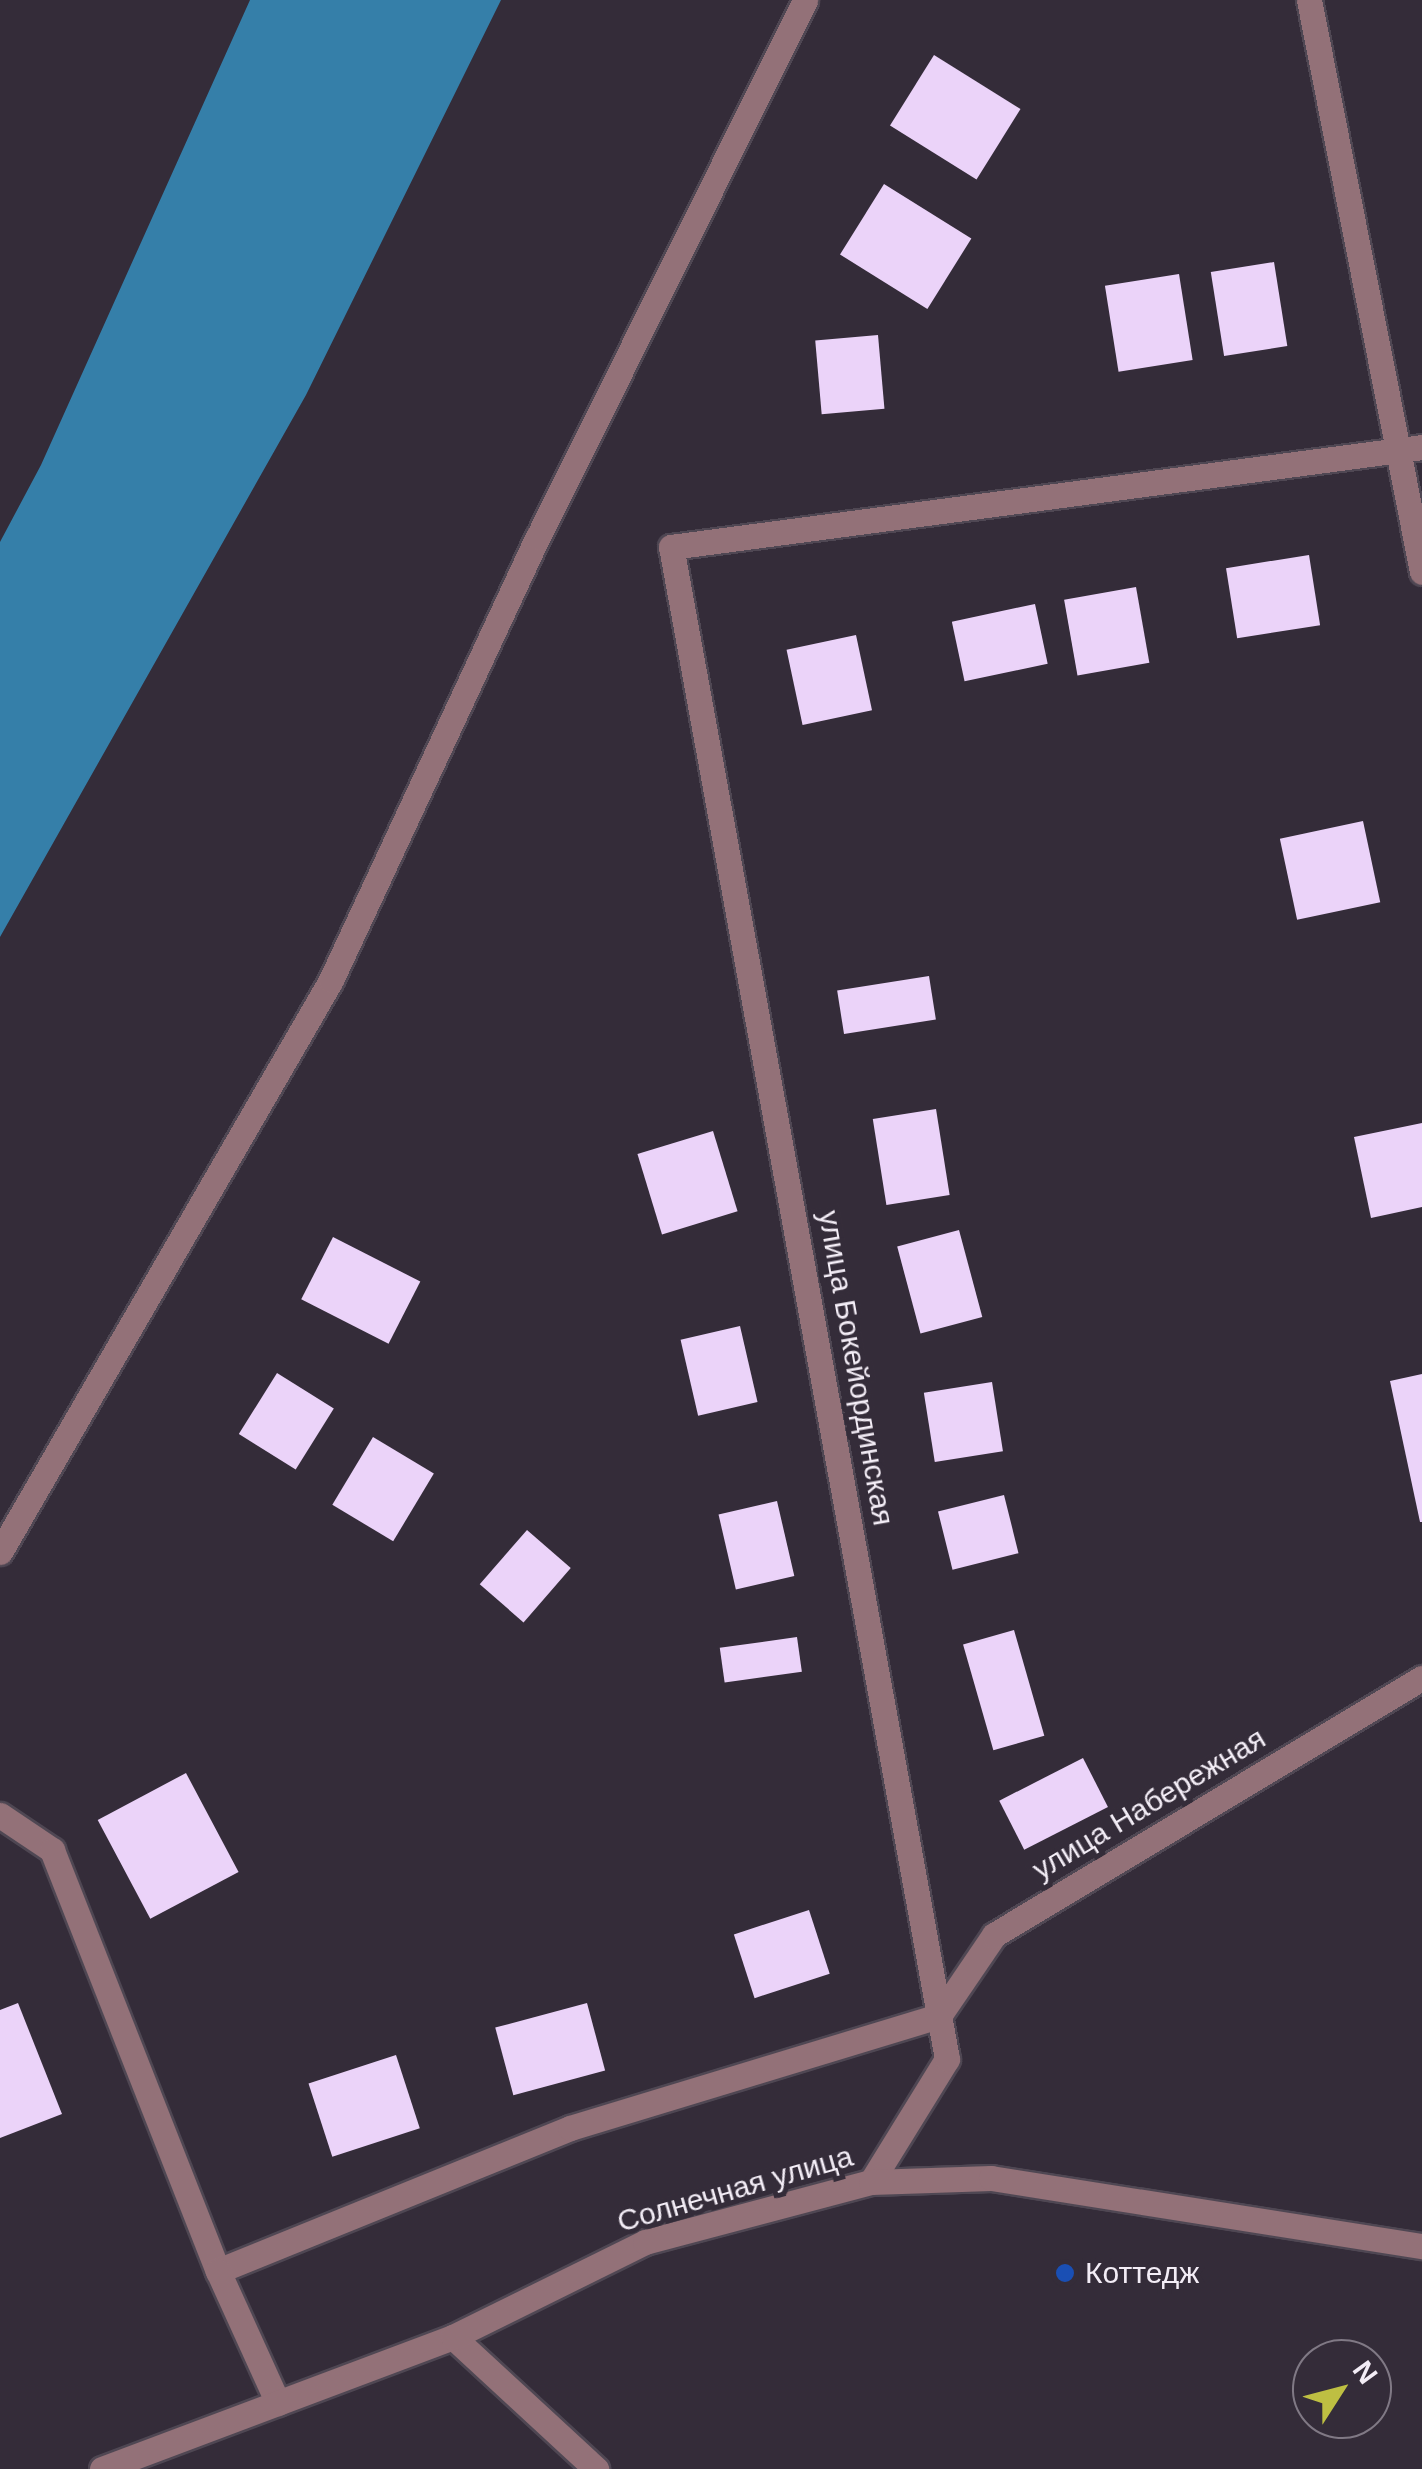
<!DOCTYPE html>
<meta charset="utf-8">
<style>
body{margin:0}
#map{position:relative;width:1422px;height:2469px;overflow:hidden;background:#342c39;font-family:Arial,sans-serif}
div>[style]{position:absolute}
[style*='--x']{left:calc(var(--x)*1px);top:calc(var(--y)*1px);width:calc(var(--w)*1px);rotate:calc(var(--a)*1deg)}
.water>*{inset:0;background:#357fa9}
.building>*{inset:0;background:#ebd3f9;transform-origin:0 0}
.roads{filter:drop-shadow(2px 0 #4f4753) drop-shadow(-2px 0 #4f4753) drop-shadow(0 2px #4f4753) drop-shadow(0 -2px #4f4753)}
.minor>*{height:25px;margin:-12.5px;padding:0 12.5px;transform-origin:12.5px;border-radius:12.5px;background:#937178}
.dots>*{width:28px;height:28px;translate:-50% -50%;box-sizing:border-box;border:5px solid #342c39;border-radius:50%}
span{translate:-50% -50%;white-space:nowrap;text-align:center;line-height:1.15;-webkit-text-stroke:10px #342c39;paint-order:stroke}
.street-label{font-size:30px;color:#f3edf6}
.poi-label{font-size:30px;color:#f3edf6}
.left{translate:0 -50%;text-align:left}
.north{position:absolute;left:1292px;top:2339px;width:100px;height:100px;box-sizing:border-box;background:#342c39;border:2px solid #807985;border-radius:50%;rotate:54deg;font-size:28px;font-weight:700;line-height:40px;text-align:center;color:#f3edf6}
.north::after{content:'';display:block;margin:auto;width:35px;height:45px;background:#bebf42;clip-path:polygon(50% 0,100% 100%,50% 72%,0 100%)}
</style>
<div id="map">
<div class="water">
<div style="clip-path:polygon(250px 0,501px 0,306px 395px,0 937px,0 542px,41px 465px)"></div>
</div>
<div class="building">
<div style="left:934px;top:55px;width:102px;height:83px;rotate:32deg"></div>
<div style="left:884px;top:184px;width:103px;height:83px;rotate:32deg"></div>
<div style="left:1274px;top:262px;width:85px;height:64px;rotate:81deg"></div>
<div style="left:1179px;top:274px;width:87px;height:75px;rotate:81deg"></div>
<div style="left:878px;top:335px;width:74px;height:63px;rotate:85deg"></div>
<div style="left:1309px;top:555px;width:71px;height:84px;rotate:81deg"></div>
<div style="left:1136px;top:587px;width:77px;height:73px;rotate:80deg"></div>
<div style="left:1035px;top:604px;width:61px;height:85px;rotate:78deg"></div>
<div style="left:856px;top:635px;width:77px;height:71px;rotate:78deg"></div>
<div style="left:1363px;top:821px;width:83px;height:85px;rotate:78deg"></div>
<div style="left:929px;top:976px;width:44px;height:93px;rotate:81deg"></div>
<div style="left:936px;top:1109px;width:87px;height:64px;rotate:81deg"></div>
<div style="clip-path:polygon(1422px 1123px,1422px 1207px,1371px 1218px,1354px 1137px)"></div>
<div style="left:713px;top:1131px;width:84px;height:79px;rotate:73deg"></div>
<div style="left:959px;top:1230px;width:90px;height:64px;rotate:75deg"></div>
<div style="left:333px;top:1237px;width:98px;height:70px;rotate:27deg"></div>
<div style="left:740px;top:1326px;width:78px;height:61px;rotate:77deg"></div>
<div style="left:277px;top:1373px;width:67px;height:72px;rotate:32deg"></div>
<div style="clip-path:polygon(1422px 1374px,1422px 1522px,1420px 1522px,1390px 1381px)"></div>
<div style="left:992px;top:1382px;width:70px;height:69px;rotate:81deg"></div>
<div style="left:373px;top:1437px;width:71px;height:79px;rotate:31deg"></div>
<div style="left:1004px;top:1495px;width:60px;height:68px;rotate:76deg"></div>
<div style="left:777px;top:1501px;width:77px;height:60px;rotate:77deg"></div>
<div style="left:527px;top:1530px;width:58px;height:72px;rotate:41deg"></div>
<div style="left:1014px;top:1630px;width:110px;height:53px;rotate:74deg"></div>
<div style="left:797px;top:1637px;width:35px;height:78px;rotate:82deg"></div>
<div style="left:1083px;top:1758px;width:55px;height:94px;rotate:63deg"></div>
<div style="left:186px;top:1773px;width:112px;height:100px;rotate:62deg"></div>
<div style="left:809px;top:1910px;width:67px;height:79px;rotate:72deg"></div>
<div style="clip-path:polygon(18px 2003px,62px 2114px,0 2138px,0 2010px)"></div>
<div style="left:587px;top:2003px;width:70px;height:95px;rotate:75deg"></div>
<div style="left:396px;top:2055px;width:77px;height:92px;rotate:72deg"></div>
</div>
<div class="roads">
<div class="minor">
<div style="--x:1309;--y:0;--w:583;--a:78.82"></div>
<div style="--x:0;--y:1552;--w:661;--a:-59.94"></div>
<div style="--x:331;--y:980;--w:489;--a:-65"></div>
<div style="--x:538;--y:537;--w:600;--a:-63.56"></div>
<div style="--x:0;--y:1815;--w:63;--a:33.9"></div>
<div style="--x:52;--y:1850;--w:453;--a:68.5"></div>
<div style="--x:218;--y:2271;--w:380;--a:-22.1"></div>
<div style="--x:570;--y:2128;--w:386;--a:-16.9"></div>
<div style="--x:939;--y:2016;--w:98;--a:-55.8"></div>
<div style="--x:994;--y:1935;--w:499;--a:-31"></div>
<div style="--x:871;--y:2182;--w:145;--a:-58.3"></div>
<div style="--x:947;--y:2059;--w:1537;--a:-100.34"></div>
<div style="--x:671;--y:547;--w:758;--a:-7.58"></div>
<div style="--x:218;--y:2271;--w:145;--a:65.6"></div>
<div style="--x:453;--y:2337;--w:195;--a:42.7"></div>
<div style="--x:102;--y:2469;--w:375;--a:-20.6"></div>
<div style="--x:453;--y:2337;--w:214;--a:-26.3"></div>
<div style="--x:645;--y:2242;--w:234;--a:-14.9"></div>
<div style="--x:871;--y:2182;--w:120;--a:-1.9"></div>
<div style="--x:991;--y:2178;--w:436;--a:9"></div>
</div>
</div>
<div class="dots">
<div style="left:1065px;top:2273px;background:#1a4fb4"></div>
</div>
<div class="street-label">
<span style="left:856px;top:1368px;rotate:80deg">улица Бокейординская</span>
<span style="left:1149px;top:1804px;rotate:-31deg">улица Набережная</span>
<span style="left:735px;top:2189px;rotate:-16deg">Солнечная улица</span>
</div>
<div class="poi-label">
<span class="left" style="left:1085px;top:2273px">Коттедж</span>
</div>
<div class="north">N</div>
</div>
